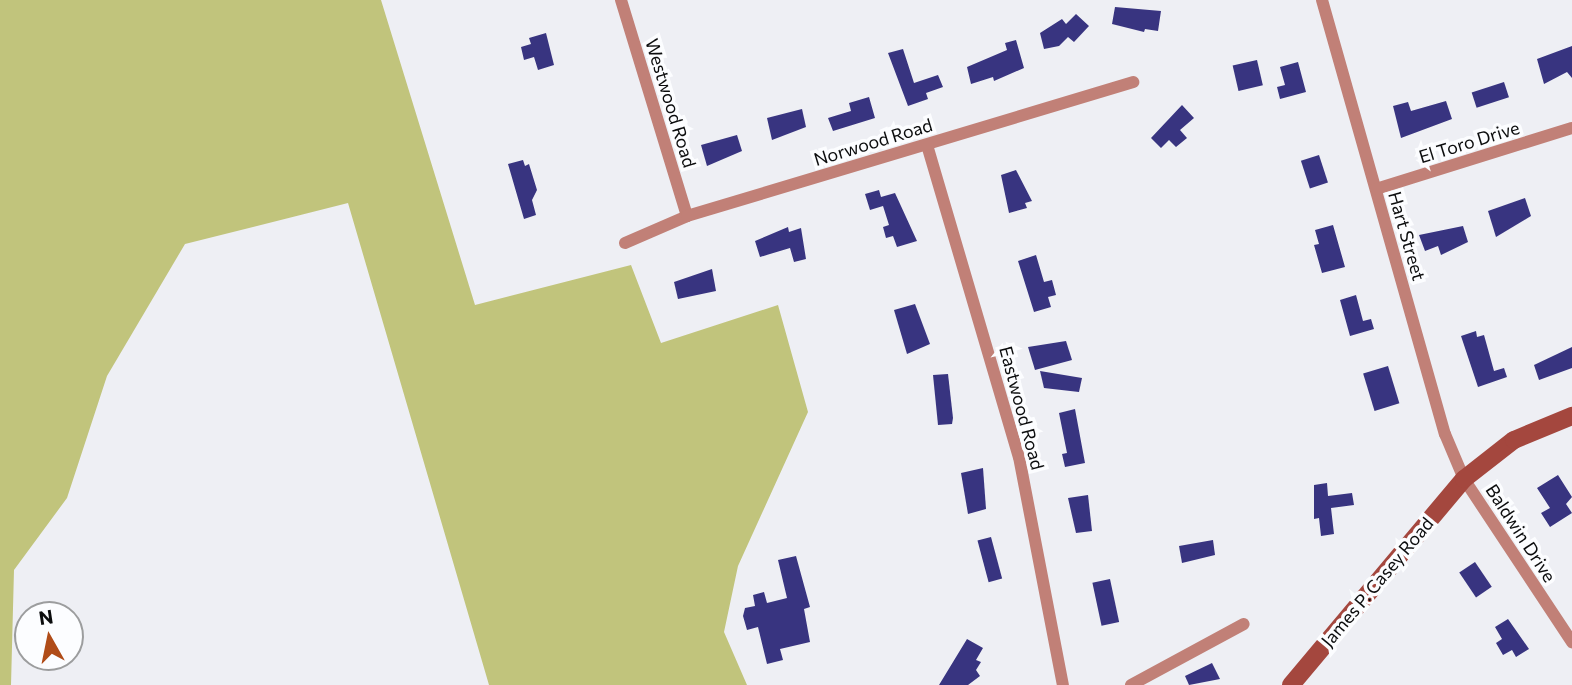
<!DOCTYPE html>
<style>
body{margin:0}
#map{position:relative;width:1572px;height:685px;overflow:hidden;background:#eeeff4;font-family:Commissioner,sans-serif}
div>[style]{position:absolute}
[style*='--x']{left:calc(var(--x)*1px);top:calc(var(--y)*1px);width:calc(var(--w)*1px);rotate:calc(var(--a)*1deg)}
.green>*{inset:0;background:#c1c47c}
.building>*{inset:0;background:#383480;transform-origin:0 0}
.minor>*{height:12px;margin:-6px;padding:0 6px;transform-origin:6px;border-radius:6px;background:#c18077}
.secondary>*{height:18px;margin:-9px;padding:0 9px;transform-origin:9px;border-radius:9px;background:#a4473e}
span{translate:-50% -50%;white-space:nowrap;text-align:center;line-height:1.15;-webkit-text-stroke:7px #fcfdff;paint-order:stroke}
.street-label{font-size:18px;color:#0b0c0d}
.north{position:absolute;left:14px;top:601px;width:70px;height:70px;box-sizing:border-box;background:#fcfdff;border:2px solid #9c9d9e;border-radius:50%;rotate:351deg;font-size:19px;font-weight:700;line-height:28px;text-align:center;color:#0b0c0d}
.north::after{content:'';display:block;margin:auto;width:24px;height:32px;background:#b04c18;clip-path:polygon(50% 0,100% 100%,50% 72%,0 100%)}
</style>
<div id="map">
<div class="green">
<div style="clip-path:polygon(0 0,381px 0,475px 305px,631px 265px,661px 343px,778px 305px,808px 412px,738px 566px,724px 632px,747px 685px,489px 685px,348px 203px,185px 244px,107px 376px,67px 498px,14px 570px,11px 685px,0 685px)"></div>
</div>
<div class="building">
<div style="clip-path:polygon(1115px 7px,1161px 11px,1158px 31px,1145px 29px,1144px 32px,1112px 24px)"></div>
<div style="clip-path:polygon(1076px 14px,1089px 26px,1074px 42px,1068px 37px,1059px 46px,1044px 49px,1040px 33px,1062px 19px,1066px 24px)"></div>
<div style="clip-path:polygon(546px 33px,554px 65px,538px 70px,534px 57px,524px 60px,521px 47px,531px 44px,529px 38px)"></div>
<div style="clip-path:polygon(1016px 40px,1024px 68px,994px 81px,993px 77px,971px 84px,967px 67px,1007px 50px,1005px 43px)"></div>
<div style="clip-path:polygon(1572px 46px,1572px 78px,1567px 72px,1544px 84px,1537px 59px)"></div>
<div style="clip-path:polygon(903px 49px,914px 83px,938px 75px,943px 87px,926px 93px,928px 99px,908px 106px,888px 53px)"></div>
<div style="left:1257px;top:60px;width:26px;height:25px;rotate:77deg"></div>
<div style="clip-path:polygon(1298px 62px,1306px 92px,1280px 99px,1277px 87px,1285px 85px,1280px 67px)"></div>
<div style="left:1504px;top:82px;width:16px;height:34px;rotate:72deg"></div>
<div style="clip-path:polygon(869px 97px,875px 118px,833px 131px,828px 118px,851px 111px,849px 103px)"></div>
<div style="clip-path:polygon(1446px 101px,1452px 119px,1401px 138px,1393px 106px,1408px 102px,1411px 111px)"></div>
<div style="clip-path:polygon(1182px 105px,1194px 118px,1180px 130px,1187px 138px,1176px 147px,1169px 140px,1161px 148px,1151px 138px)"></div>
<div style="clip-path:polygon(802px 109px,806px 127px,772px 140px,767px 118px)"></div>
<div style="clip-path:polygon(737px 135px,742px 151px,707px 166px,701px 145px)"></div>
<div style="left:1319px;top:155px;width:29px;height:19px;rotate:72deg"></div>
<div style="clip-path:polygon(523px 160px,525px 166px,529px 164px,537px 190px,532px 200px,536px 215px,524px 219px,508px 164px)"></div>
<div style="clip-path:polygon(1016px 170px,1032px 201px,1025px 203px,1027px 208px,1009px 213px,1001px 175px)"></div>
<div style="clip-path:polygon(879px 190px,881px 197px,895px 193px,917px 241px,897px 247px,893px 236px,886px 238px,883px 227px,889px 225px,883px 206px,870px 210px,865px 194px)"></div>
<div style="clip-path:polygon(1525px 198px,1531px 216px,1496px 237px,1488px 211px)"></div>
<div style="clip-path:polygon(1333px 225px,1345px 267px,1322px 273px,1314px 245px,1319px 244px,1315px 230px)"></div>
<div style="clip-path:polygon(1463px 226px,1468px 242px,1441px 255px,1438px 246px,1425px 251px,1419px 235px)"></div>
<div style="clip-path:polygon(788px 227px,789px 232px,801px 228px,806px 259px,794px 262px,790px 248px,760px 257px,755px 241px)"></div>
<div style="clip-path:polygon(1036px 255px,1044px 282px,1052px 280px,1056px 295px,1048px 297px,1051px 307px,1034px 312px,1018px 261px)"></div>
<div style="clip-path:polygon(712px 269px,716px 291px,678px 299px,674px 282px)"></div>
<div style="clip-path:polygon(1356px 295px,1363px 321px,1371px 319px,1374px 329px,1350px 336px,1340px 300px)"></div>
<div style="clip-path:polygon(915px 304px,930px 344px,907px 354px,894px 310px)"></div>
<div style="clip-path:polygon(1476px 331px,1477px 337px,1484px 335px,1494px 371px,1504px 368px,1507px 377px,1478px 387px,1461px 336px)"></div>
<div style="clip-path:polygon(1066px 341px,1072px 360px,1035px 370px,1028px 347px)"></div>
<div style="clip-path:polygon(1572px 347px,1572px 368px,1539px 380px,1534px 365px)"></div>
<div style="left:1388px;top:366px;width:39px;height:26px;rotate:73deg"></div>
<div style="clip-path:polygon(1040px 371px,1082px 378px,1079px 392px,1044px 388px)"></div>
<div style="clip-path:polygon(948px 374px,953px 418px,952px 424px,938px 425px,933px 375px)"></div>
<div style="clip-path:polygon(1075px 409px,1085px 463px,1065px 467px,1062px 454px,1067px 453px,1059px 413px)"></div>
<div style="clip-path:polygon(983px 468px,986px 509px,968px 514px,961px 473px)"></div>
<div style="clip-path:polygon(1558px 475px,1572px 497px,1566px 504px,1572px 513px,1550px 527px,1541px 513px,1550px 508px,1537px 488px)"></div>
<div style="clip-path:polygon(1327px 483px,1328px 496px,1352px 493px,1354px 505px,1331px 508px,1334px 534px,1321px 536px,1319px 518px,1314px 519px,1314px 485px)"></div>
<div style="clip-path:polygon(1088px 495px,1092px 531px,1076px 533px,1068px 498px)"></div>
<div style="left:991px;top:537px;width:43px;height:14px;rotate:75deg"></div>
<div style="clip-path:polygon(1213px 540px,1215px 555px,1182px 563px,1179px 546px)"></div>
<div style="clip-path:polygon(796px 556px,810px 607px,804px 609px,810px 642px,780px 649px,783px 660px,767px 664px,758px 627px,747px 630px,743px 616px,745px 608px,755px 606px,753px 595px,764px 592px,767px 603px,787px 598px,778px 560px)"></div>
<div style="left:1475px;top:562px;width:30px;height:19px;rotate:56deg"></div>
<div style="left:1110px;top:579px;width:44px;height:18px;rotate:78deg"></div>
<div style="clip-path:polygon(1508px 619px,1529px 649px,1516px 657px,1512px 650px,1503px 655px,1496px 643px,1502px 639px,1495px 627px)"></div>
<div style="clip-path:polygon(967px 639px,983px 648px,976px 660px,981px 662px,976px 670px,980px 676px,968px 685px,939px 685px)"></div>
<div style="clip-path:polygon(1212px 663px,1220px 679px,1189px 685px,1185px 676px)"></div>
</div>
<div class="minor">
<div style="--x:621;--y:0;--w:226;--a:73"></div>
<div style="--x:1322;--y:0;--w:451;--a:74.2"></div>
<div style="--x:1445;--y:434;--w:49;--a:67.1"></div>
<div style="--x:1464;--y:479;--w:196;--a:56.5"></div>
<div style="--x:927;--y:145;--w:325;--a:73.6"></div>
<div style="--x:1019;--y:457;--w:232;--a:79.1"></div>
<div style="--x:1376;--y:189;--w:205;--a:-17.3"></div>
<div style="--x:625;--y:243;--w:68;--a:-23.5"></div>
<div style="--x:687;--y:216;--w:466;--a:-16.7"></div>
<div style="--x:1131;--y:685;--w:128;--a:-28.4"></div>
</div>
<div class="secondary">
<div style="--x:1291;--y:685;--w:269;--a:-50"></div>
<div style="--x:1464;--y:479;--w:63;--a:-38"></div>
<div style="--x:1514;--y:440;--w:63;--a:-22.5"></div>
</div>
<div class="street-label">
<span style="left:671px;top:103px;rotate:73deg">Westwood Road</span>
<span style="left:873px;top:142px;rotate:-17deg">Norwood Road</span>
<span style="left:1469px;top:142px;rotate:-17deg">El Toro Drive</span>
<span style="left:1407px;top:236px;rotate:74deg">Hart Street</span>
<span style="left:1022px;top:408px;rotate:75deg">Eastwood Road</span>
<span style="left:1521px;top:533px;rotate:57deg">Baldwin Drive</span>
<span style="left:1377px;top:582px;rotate:-50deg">James P. Casey Road</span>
</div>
<div class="north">N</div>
</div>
